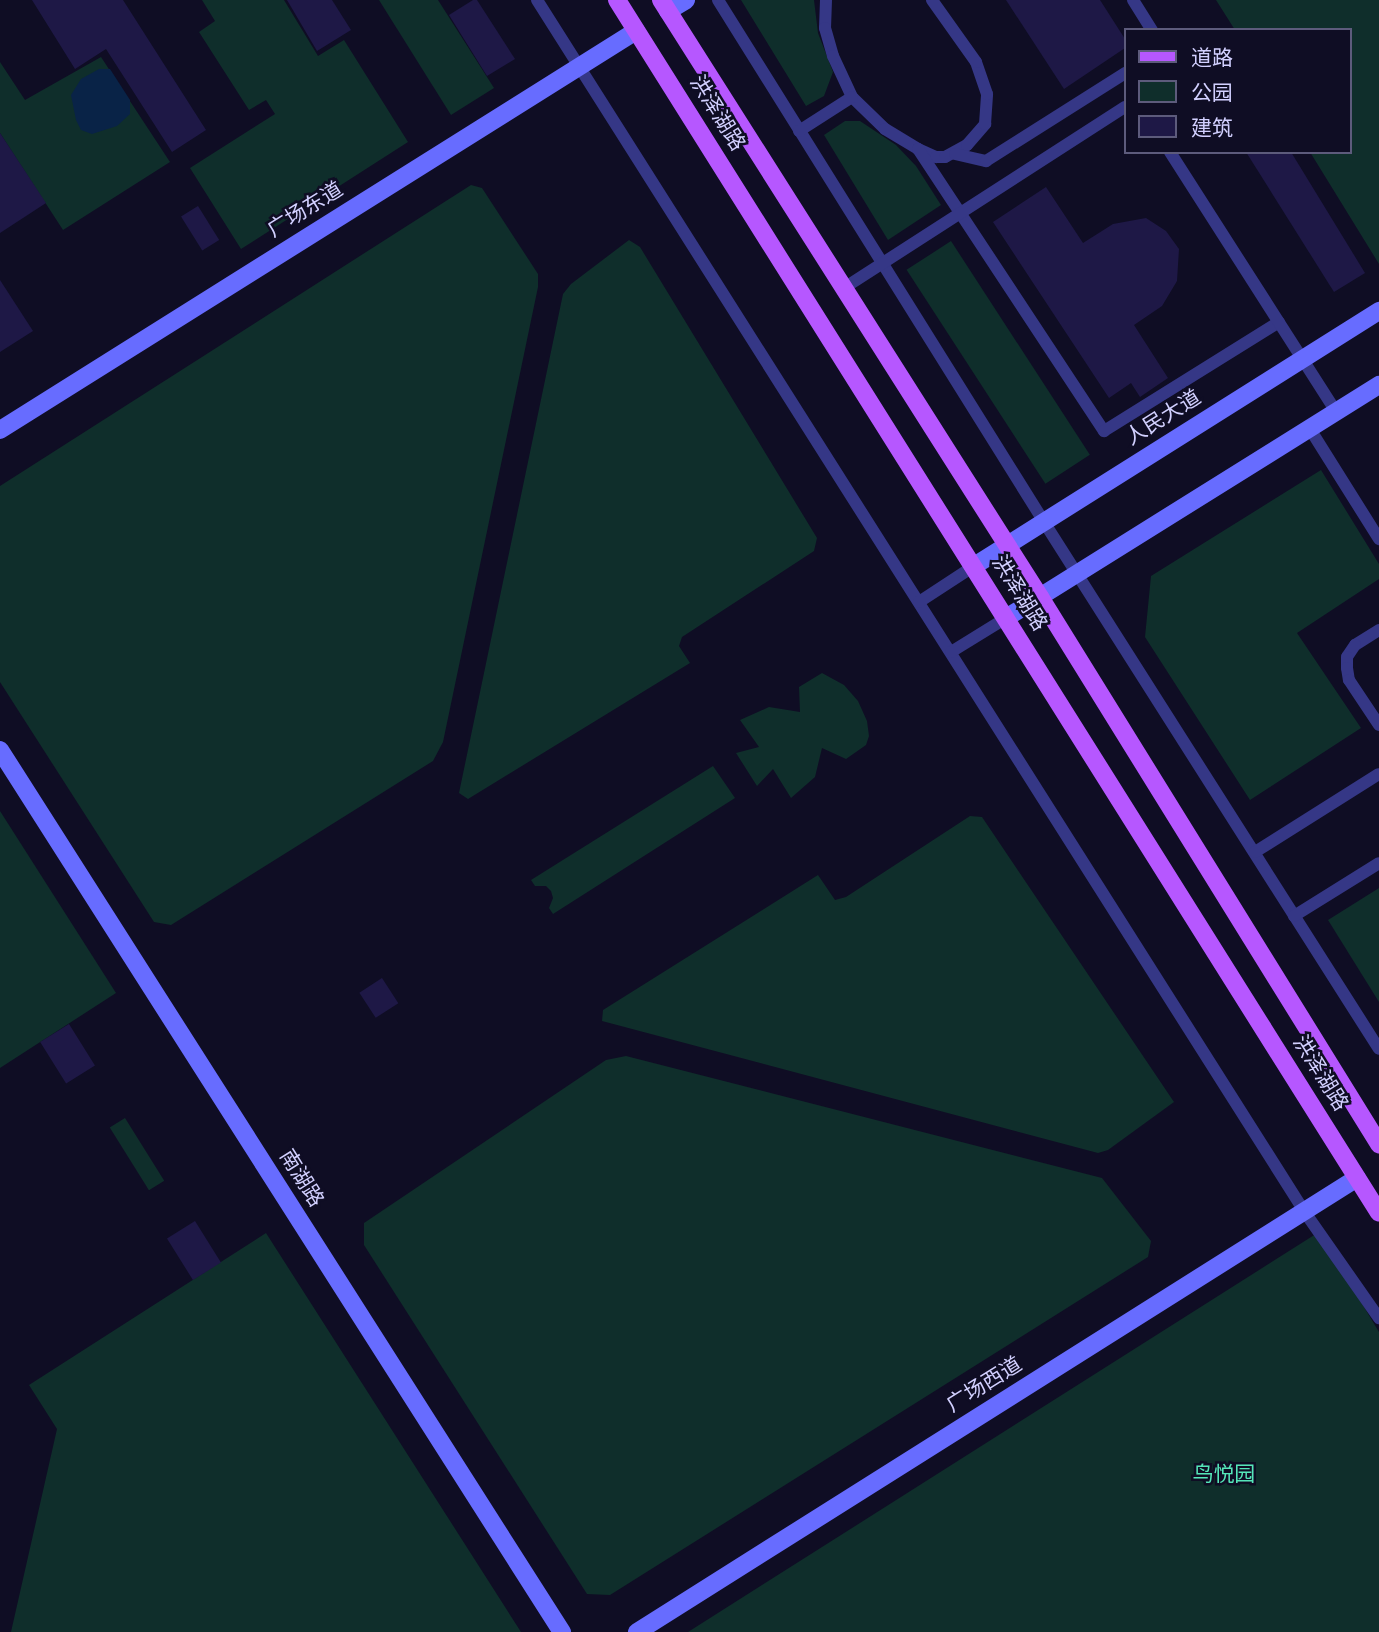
<!DOCTYPE html>
<meta charset="utf-8">
<style>
body{margin:0}
#map{position:relative;width:1379px;height:1632px;overflow:hidden;background:#0f0d24;font-family:Overpass,"Noto Sans SC",sans-serif}
div>[style]{position:absolute}
[style*='--x']{left:calc(var(--x)*1px);top:calc(var(--y)*1px);width:calc(var(--w)*1px);rotate:calc(var(--a)*1deg)}
.green>*{inset:0;background:#0f2e2b;transform-origin:0 0}
.water>*{inset:0;background:#092347}
.building>*{inset:0;background:#1e1846;transform-origin:0 0}
.lane>*{height:12px;margin:-6px;padding:0 6px;transform-origin:6px;border-radius:6px;background:#353786}
.secondary>*{height:18px;margin:-9px;padding:0 9px;transform-origin:9px;border-radius:9px;background:#676cff}
.primary>*{height:18px;margin:-9px;padding:0 9px;transform-origin:9px;border-radius:9px;background:#b657ff}
span{translate:-50% -50%;white-space:nowrap;text-align:center;line-height:1.15;-webkit-text-stroke:5px #0f0d24;paint-order:stroke}
.street-label{font-size:21px;color:#d2d0ff}
.park-label{font-size:21px;color:#55e6b9}
.legend{position:absolute;left:1124px;top:28px;width:228px;height:126px;box-sizing:border-box;background:#0f0d24;border:2px solid #5d5b7c;margin:0;padding:9px 12px;list-style:none;font-size:21px;color:#d2d0ff}
.legend li{display:flex;align-items:center;gap:14px;height:35px}
.legend b{width:35px;border:2px solid #5d5b7c}
</style>
<div id="map">
<div class="green">
<div style="clip-path:polygon(202px 0,284px 0,318px 56px,344px 40px,408px 142px,241px 249px,190px 168px,275px 114px,266px 100px,249px 110px,199px 32px,215px 21px)"></div>
<div style="clip-path:polygon(379px 0,438px 0,494px 88px,451px 115px)"></div>
<div style="clip-path:polygon(741px 0,814px 0,818px 33px,833px 72px,824px 96px,806px 106px)"></div>
<div style="clip-path:polygon(1216px 0,1379px 0,1379px 264px,1310px 152px,1349px 152px,1349px 30px,1235px 30px)"></div>
<div style="clip-path:polygon(101px 57px,170px 162px,63px 230px,0 133px,0 62px,25px 100px)"></div>
<div style="clip-path:polygon(845px 121px,860px 121px,896px 145px,916px 166px,941px 205px,888px 240px,824px 135px)"></div>
<div style="clip-path:polygon(471px 185px,482px 188px,538px 274px,538px 287px,443px 742px,433px 761px,171px 925px,154px 922px,0 682px,0 486px)"></div>
<div style="clip-path:polygon(629px 240px,640px 247px,817px 538px,814px 551px,682px 637px,679px 646px,690px 663px,468px 799px,459px 793px,563px 294px,571px 284px)"></div>
<div style="left:951px;top:241px;width:255px;height:53px;rotate:57deg"></div>
<div style="clip-path:polygon(1321px 470px,1379px 564px,1379px 579px,1297px 633px,1361px 728px,1250px 800px,1145px 637px,1151px 576px)"></div>
<div style="clip-path:polygon(822px 673px,844px 685px,858px 701px,867px 721px,869px 736px,866px 745px,846px 759px,822px 748px,815px 777px,791px 798px,773px 769px,757px 786px,736px 753px,759px 747px,740px 720px,769px 707px,800px 712px,799px 687px)"></div>
<div style="clip-path:polygon(713px 766px,735px 798px,553px 914px,549px 908px,553px 898px,551px 891px,546px 886px,535px 886px,531px 880px)"></div>
<div style="clip-path:polygon(0 811px,116px 993px,0 1068px)"></div>
<div style="clip-path:polygon(970px 816px,982px 817px,1174px 1102px,1108px 1150px,1098px 1153px,602px 1021px,603px 1010px,818px 875px,835px 900px,846px 897px)"></div>
<div style="clip-path:polygon(1379px 888px,1379px 1002px,1328px 920px)"></div>
<div style="clip-path:polygon(626px 1056px,1102px 1178px,1151px 1241px,1148px 1257px,610px 1595px,587px 1594px,364px 1245px,364px 1223px,606px 1060px)"></div>
<div style="left:125px;top:1118px;width:74px;height:18px;rotate:58deg"></div>
<div style="clip-path:polygon(1319px 1232px,1379px 1332px,1379px 1632px,688px 1632px)"></div>
<div style="clip-path:polygon(266px 1233px,521px 1632px,11px 1632px,57px 1429px,29px 1385px)"></div>
</div>
<div class="water">
<div style="clip-path:polygon(99px 69px,110px 69px,130px 100px,130px 114px,117px 126px,92px 134px,81px 130px,76px 120px,71px 95px,81px 79px)"></div>
</div>
<div class="building">
<div style="clip-path:polygon(32px 0,123px 0,206px 130px,172px 152px,106px 49px,75px 69px)"></div>
<div style="clip-path:polygon(287px 0,332px 0,351px 30px,317px 51px)"></div>
<div style="clip-path:polygon(473px 0,477px 0,515px 59px,487px 76px,449px 15px)"></div>
<div style="clip-path:polygon(1006px 0,1100px 0,1125px 39px,1125px 48px,1064px 89px)"></div>
<div style="clip-path:polygon(0 133px,46px 203px,0 233px)"></div>
<div style="clip-path:polygon(1246px 152px,1291px 152px,1365px 273px,1334px 292px)"></div>
<div style="clip-path:polygon(1046px 187px,1083px 243px,1113px 224px,1146px 218px,1166px 231px,1179px 249px,1177px 281px,1162px 306px,1134px 325px,1168px 378px,1140px 397px,1131px 383px,1109px 398px,993px 222px)"></div>
<div style="left:198px;top:206px;width:40px;height:20px;rotate:58deg"></div>
<div style="clip-path:polygon(0 280px,33px 331px,0 352px)"></div>
<div style="left:382px;top:978px;width:30px;height:27px;rotate:57deg"></div>
<div style="left:69px;top:1024px;width:49px;height:34px;rotate:58deg"></div>
<div style="left:195px;top:1221px;width:49px;height:33px;rotate:58deg"></div>
</div>
<div class="lane">
<div style="--x:537;--y:0;--w:1433;--a:57.65"></div>
<div style="--x:1304;--y:1211;--w:131;--a:55"></div>
<div style="--x:718;--y:0;--w:615;--a:58.01"></div>
<div style="--x:1044;--y:522;--w:624;--a:57.56"></div>
<div style="--x:826;--y:0;--w:28;--a:92"></div>
<div style="--x:825;--y:28;--w:29;--a:74"></div>
<div style="--x:833;--y:56;--w:45;--a:65.1"></div>
<div style="--x:852;--y:97;--w:46;--a:44.1"></div>
<div style="--x:885;--y:129;--w:39;--a:31"></div>
<div style="--x:918;--y:149;--w:20;--a:24"></div>
<div style="--x:936;--y:157;--w:9;--a:0"></div>
<div style="--x:945;--y:157;--w:25;--a:-29"></div>
<div style="--x:967;--y:145;--w:28;--a:-49"></div>
<div style="--x:985;--y:124;--w:30;--a:-86"></div>
<div style="--x:987;--y:94;--w:34;--a:-109"></div>
<div style="--x:976;--y:62;--w:76;--a:-125.4"></div>
<div style="--x:1133;--y:0;--w:36;--a:58"></div>
<div style="--x:799;--y:131;--w:63;--a:-32.7"></div>
<div style="--x:918;--y:149;--w:338;--a:56.6"></div>
<div style="--x:1104;--y:431;--w:206;--a:-31.9"></div>
<div style="--x:1170;--y:152;--w:308;--a:57.4"></div>
<div style="--x:955;--y:154;--w:32;--a:13"></div>
<div style="--x:986;--y:161;--w:165;--a:-32.3"></div>
<div style="--x:844;--y:288;--w:334;--a:-32.8"></div>
<div style="--x:1310;--y:429;--w:130;--a:57.9"></div>
<div style="--x:919;--y:602;--w:66;--a:-33.2"></div>
<div style="--x:1379;--y:630;--w:28;--a:148"></div>
<div style="--x:1355;--y:645;--w:14;--a:124"></div>
<div style="--x:1347;--y:657;--w:11;--a:90"></div>
<div style="--x:1347;--y:668;--w:12;--a:81"></div>
<div style="--x:1349;--y:680;--w:54;--a:56.3"></div>
<div style="--x:951;--y:652;--w:65;--a:-31.7"></div>
<div style="--x:1255;--y:852;--w:146;--a:-32.2"></div>
<div style="--x:1294;--y:916;--w:100;--a:-31.9"></div>
</div>
<div class="secondary">
<div style="--x:668;--y:11;--w:21;--a:-31"></div>
<div style="--x:0;--y:430;--w:751;--a:-32.1"></div>
<div style="--x:974;--y:566;--w:479;--a:-32.2"></div>
<div style="--x:1006;--y:618;--w:440;--a:-32"></div>
<div style="--x:0;--y:750;--w:1046;--a:57.5"></div>
<div style="--x:637;--y:1632;--w:851;--a:-32.23"></div>
</div>
<div class="primary">
<div style="--x:617;--y:0;--w:1432;--a:57.86"></div>
<div style="--x:661;--y:0;--w:707;--a:57.59"></div>
<div style="--x:1040;--y:597;--w:644;--a:58.21"></div>
</div>
<div class="street-label">
<span style="left:716px;top:114px;rotate:58deg">洪泽湖路</span>
<span style="left:306px;top:211px;rotate:-32deg">广场东道</span>
<span style="left:1164px;top:419px;rotate:-32deg">人民大道</span>
<span style="left:1018px;top:594px;rotate:58deg">洪泽湖路</span>
<span style="left:1319px;top:1074px;rotate:58deg">洪泽湖路</span>
<span style="left:300px;top:1179px;rotate:58deg">南湖路</span>
<span style="left:985px;top:1386px;rotate:-32deg">广场西道</span>
</div>
<div class="park-label">
<span style="left:1224px;top:1476px">鸟悦园</span>
</div>
<ul class="legend">
<li><b style="height:9px;background:#b657ff"></b>道路</li>
<li><b style="height:19px;background:#0f2e2b"></b>公园</li>
<li><b style="height:19px;background:#1e1846"></b>建筑</li>
</ul>
</div>
